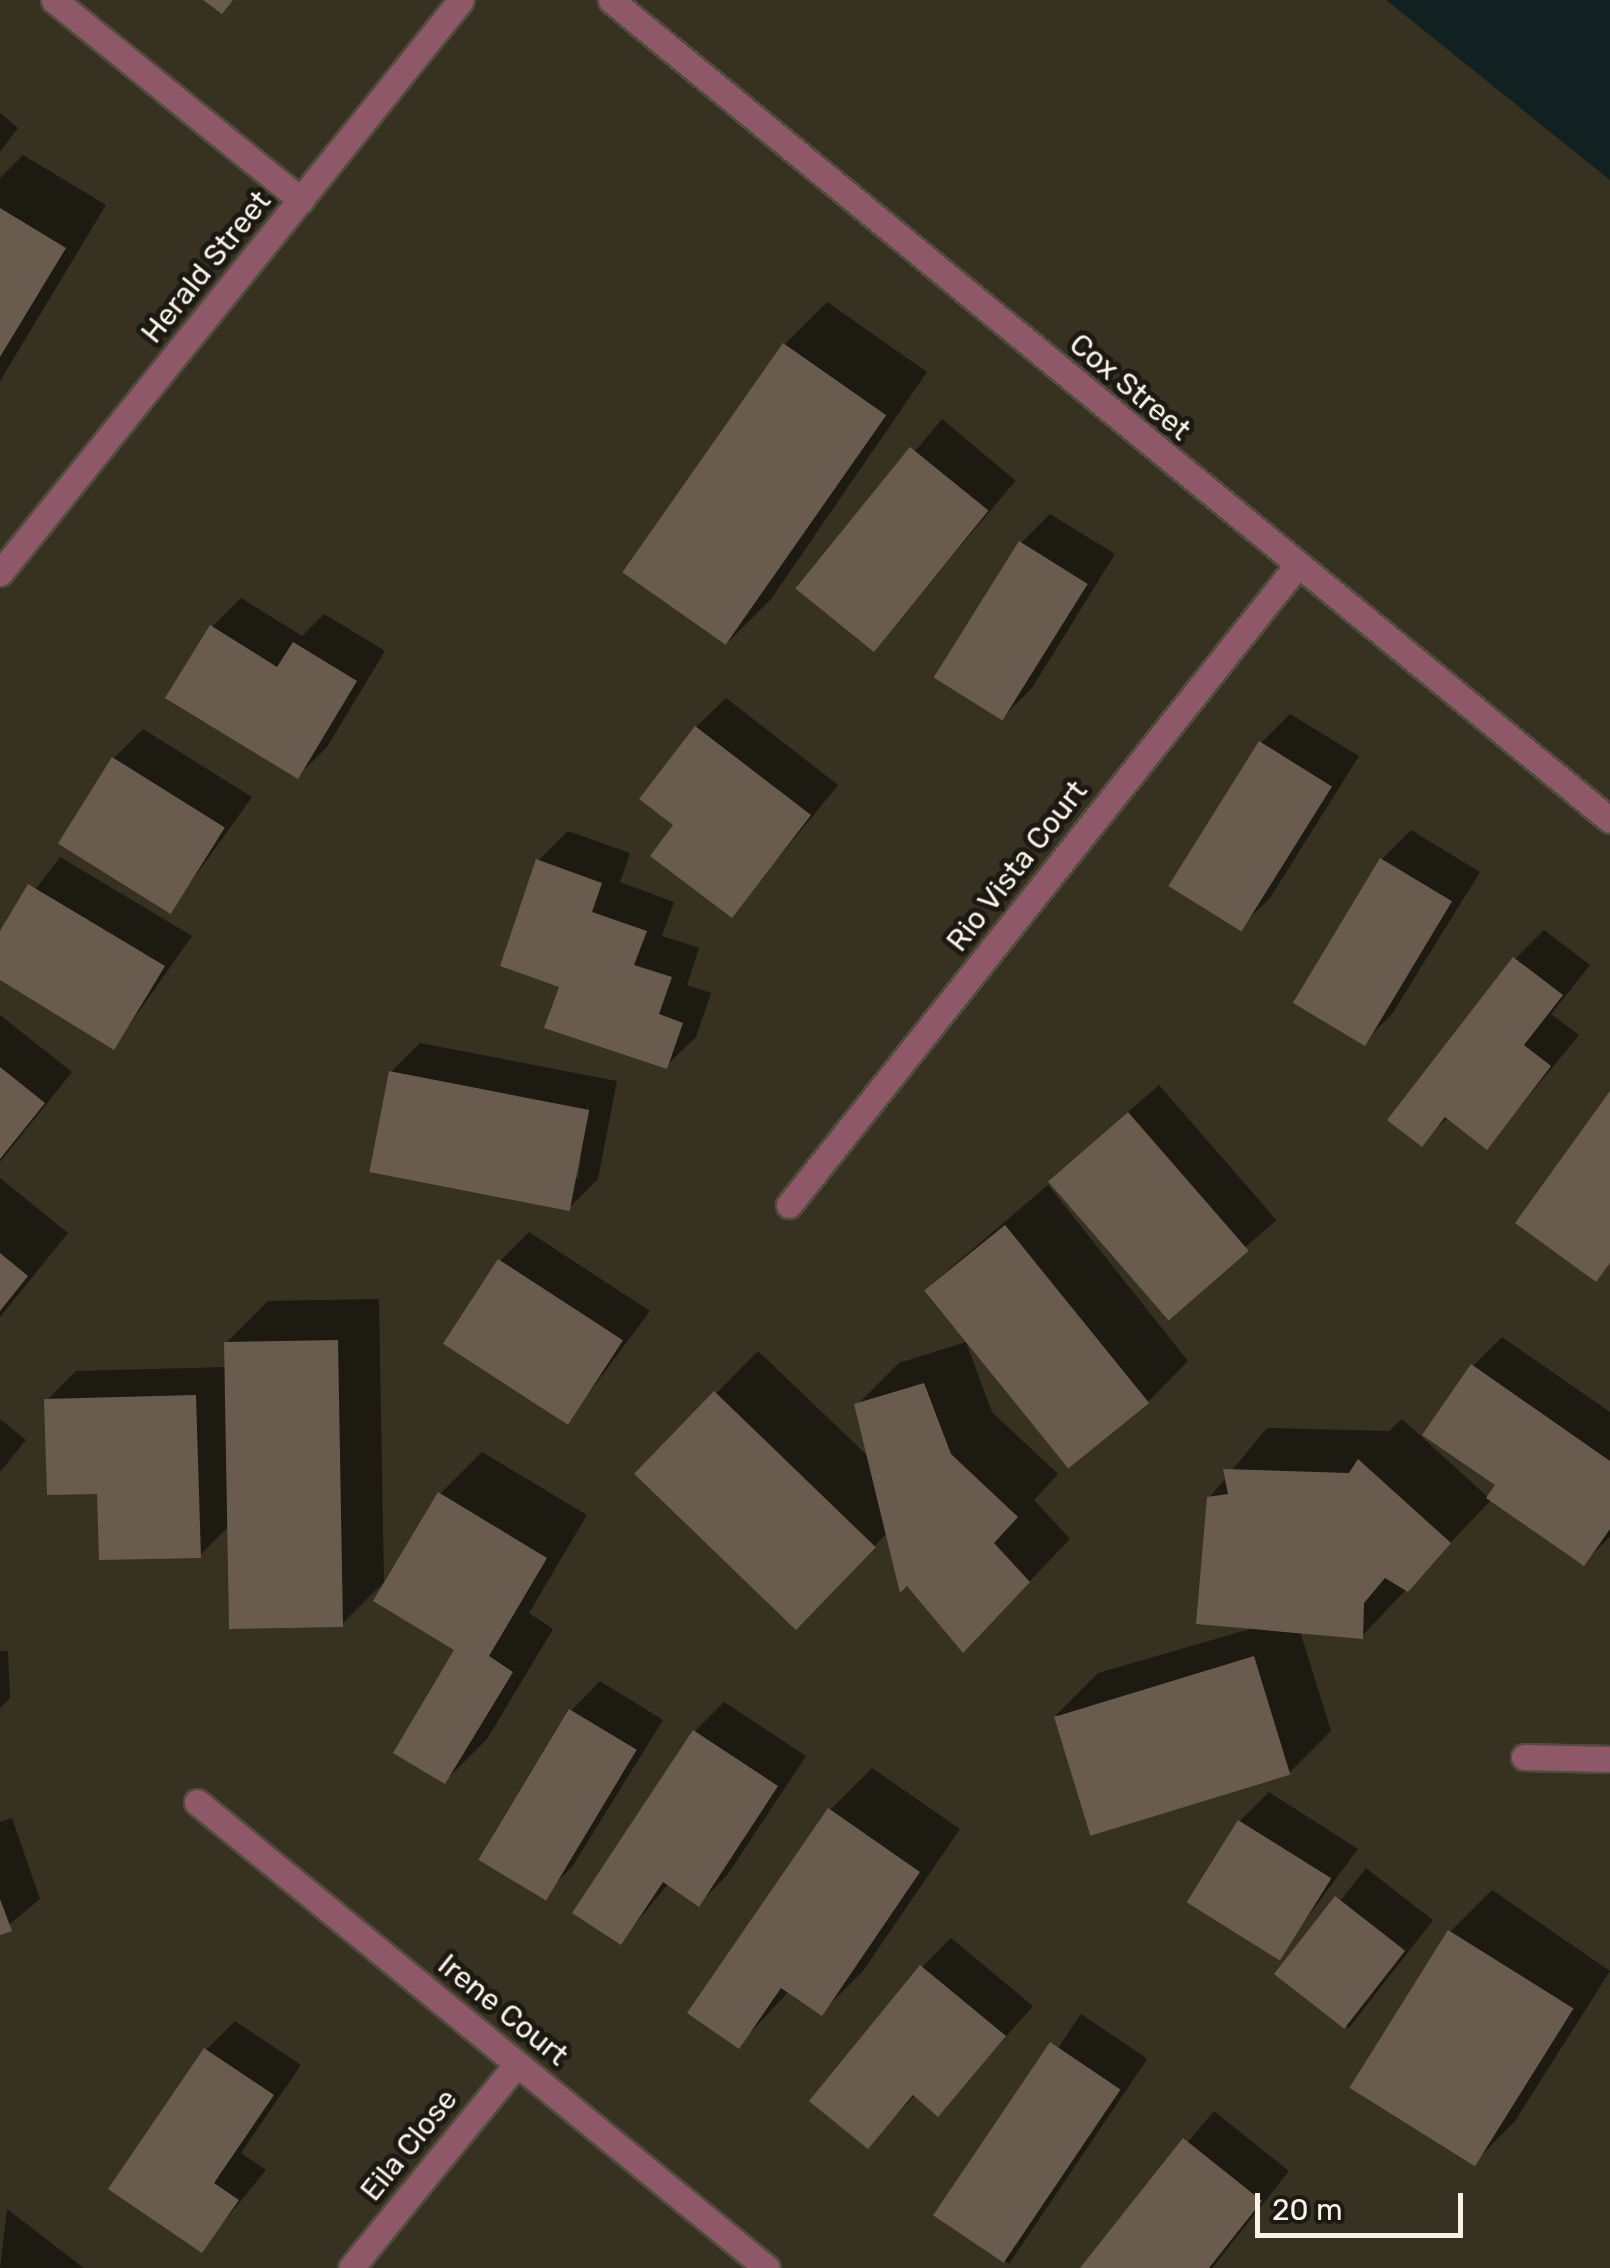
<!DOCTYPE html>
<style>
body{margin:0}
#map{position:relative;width:1610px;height:2268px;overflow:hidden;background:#373122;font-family:Rubik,sans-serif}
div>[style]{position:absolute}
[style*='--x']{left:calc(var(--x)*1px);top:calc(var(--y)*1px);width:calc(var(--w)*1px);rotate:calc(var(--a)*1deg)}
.water>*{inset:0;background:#112122}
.shadow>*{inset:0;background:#0007;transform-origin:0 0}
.building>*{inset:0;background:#695c4e;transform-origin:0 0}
.roads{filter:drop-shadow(2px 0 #524c3e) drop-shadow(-2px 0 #524c3e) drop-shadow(0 2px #524c3e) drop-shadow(0 -2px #524c3e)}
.minor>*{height:25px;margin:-12.5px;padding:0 12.5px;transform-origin:12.5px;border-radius:12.5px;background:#8f5869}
span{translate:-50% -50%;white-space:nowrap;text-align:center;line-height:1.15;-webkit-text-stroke:10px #1c1912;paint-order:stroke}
.street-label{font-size:30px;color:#f7f3e9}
.scale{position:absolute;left:1255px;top:2193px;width:208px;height:45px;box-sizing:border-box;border:5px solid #f7f3e9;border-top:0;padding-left:12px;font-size:30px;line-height:35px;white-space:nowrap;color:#f7f3e9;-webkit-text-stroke:8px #1c1912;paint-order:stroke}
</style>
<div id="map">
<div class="water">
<div style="clip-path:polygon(1386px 0,1610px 0,1610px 180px)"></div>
</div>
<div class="shadow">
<div style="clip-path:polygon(0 113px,18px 128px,0 152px)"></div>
<div style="clip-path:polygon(23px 155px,106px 205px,0 381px,0 178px)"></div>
<div style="clip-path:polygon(827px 302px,927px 372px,771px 599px,729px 641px,629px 573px,785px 344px)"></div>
<div style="left:942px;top:419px;width:96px;height:222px;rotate:40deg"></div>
<div style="clip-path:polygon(1050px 514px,1115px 554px,1032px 688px,1003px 717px,1021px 543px)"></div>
<div style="clip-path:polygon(241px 598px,302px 636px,324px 614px,385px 651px,327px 747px,298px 776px,212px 627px)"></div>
<div style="clip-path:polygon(726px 698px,838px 785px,732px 915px,677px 825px,696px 727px)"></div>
<div style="clip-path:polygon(1290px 714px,1359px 756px,1270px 898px,1240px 927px,1261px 743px)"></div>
<div style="clip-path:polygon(143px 729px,252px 797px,171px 910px,114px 758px)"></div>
<div style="clip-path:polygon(1411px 830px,1480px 872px,1392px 1014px,1363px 1043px,1382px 859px)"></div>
<div style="clip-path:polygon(568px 831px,630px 853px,620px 882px,674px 902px,662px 936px,699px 948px,687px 985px,711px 993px,696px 1037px,666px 1066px,562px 985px,538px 861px)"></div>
<div style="clip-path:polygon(60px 857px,192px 936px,114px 1047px,0 978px,0 936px)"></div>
<div style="clip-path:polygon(1544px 930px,1590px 965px,1551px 1014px,1579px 1035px,1487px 1147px,1448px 1117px,1421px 1143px,1515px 959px)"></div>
<div style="clip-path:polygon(0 1015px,72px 1072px,0 1162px)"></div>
<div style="clip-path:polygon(evenodd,420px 1043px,617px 1081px,598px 1179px,568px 1209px,391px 1072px,420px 1043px,589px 1097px,578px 1178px,573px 1178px,589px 1097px)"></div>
<div style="left:1159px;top:1085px;width:179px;height:144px;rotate:49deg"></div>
<div style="clip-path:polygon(0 1178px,68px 1233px,0 1317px)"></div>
<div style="clip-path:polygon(1048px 1185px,1188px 1361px,1147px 1403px,926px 1289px)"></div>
<div style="clip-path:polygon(529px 1232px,650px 1311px,568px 1421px,500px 1261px)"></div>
<div style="clip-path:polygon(379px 1299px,384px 1582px,342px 1624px,231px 1524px,200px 1555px,100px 1491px,47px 1400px,76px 1371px,227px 1367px,226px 1343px,268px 1301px)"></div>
<div style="clip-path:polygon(1502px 1337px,1610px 1412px,1610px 1537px,1584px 1562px,1492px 1499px,1362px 1636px,1300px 1631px,1331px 1731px,1289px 1773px,1056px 1715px,1098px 1673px,1257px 1627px,1209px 1498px,1267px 1428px,1389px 1431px,1402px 1419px,1489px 1498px,1499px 1484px,1473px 1366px)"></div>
<div style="clip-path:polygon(966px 1342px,992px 1412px,1058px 1474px,1034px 1500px,1070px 1539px,1004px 1608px,888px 1532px,837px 1585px,637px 1474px,758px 1351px,871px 1459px,857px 1405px,899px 1363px)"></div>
<div style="clip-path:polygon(0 1419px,26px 1440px,0 1472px)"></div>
<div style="clip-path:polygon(482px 1452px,587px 1515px,529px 1613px,553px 1629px,487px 1739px,445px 1781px,458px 1649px,440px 1494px)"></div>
<div style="clip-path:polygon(0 1651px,8px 1651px,10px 1698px,0 1708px)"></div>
<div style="clip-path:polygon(600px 1681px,663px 1720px,572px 1867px,543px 1896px,571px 1711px)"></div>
<div style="clip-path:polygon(724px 1702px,806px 1756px,728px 1874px,699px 1904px,669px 1883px,620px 1942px,695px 1731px)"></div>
<div style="clip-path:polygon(872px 1768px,960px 1829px,863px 1971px,821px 2013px,789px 1991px,739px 2045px,830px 1810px)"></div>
<div style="clip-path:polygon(1269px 1792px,1358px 1849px,1278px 1957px,1240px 1821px)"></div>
<div style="clip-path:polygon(12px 1818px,40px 1899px,0 1932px,0 1822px)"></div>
<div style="left:1366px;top:1868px;width:85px;height:137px;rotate:38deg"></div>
<div style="clip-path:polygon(1492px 1890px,1610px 1971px,1515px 2121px,1474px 2163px,1450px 1932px)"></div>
<div style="clip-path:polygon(951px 1938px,1033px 2006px,938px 2113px,916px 2094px,868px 2146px,922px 1967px)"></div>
<div style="left:1081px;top:2014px;width:80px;height:247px;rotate:34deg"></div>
<div style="clip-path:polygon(235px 2021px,301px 2065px,241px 2153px,266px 2170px,201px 2250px,206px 2050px)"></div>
<div style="clip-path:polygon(1214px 2111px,1289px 2171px,1212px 2268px,1083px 2268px)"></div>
<div style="clip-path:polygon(7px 2209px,84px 2268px,0 2268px)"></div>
</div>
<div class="building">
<div style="clip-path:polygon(203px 0,233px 0,222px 14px)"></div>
<div style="clip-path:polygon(0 208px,66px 248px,0 357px)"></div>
<div style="left:783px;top:343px;width:126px;height:280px;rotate:35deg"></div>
<div style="left:910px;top:447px;width:101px;height:182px;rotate:39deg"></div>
<div style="left:1019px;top:541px;width:81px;height:161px;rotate:32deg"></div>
<div style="clip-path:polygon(210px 625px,277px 667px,293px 642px,357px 681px,298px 779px,165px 698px)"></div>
<div style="clip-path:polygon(695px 726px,811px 815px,732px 918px,650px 856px,673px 825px,639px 799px)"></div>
<div style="left:1259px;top:741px;width:86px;height:171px;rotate:32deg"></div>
<div style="left:112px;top:757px;width:133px;height:102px;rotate:32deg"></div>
<div style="left:1380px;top:858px;width:84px;height:169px;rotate:31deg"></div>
<div style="clip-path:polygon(536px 859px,602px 883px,592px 912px,647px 931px,634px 965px,672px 977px,659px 1014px,683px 1023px,667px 1069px,544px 1028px,559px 987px,500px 966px)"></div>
<div style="clip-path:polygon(28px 884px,165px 966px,114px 1050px,0 980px,0 931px)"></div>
<div style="clip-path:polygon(1513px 957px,1563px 995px,1524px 1045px,1551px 1066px,1487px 1150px,1445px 1117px,1422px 1147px,1387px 1120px)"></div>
<div style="clip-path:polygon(0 1067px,45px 1103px,0 1159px)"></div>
<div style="left:389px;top:1071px;width:204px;height:103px;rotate:11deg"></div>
<div style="clip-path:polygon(1610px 1091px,1610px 1263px,1596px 1282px,1515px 1223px)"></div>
<div style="left:1128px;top:1112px;width:184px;height:106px;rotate:49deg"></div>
<div style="left:1005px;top:1225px;width:229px;height:104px;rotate:51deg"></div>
<div style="clip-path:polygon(0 1253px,28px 1276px,0 1311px)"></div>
<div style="left:498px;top:1259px;width:149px;height:101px;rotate:33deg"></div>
<div style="left:338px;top:1340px;width:287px;height:114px;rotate:89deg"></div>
<div style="clip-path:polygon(1471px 1364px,1610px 1461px,1610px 1529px,1584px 1566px,1486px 1498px,1495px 1485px,1422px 1435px)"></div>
<div style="clip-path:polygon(924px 1383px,951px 1454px,1018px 1517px,994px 1543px,1030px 1582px,963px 1653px,907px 1586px,900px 1593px,854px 1404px)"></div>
<div style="left:714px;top:1391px;width:225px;height:115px;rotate:44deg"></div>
<div style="clip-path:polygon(196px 1395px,201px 1558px,99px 1560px,97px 1494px,47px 1495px,44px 1399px)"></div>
<div style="clip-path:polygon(1358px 1459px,1451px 1543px,1408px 1592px,1385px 1578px,1364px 1603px,1363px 1639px,1196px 1624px,1207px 1497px,1228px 1494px,1223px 1469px,1349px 1473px)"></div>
<div style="clip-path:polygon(438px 1492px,547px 1558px,489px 1656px,513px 1672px,445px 1784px,393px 1753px,454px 1650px,373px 1601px)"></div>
<div style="left:1254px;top:1656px;width:124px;height:209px;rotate:73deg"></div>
<div style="left:569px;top:1709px;width:79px;height:176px;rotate:31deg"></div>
<div style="clip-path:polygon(693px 1730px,778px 1786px,699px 1907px,663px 1882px,621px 1945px,572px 1913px)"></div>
<div style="clip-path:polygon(828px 1808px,920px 1872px,822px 2016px,781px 1988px,739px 2049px,687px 2013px)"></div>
<div style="left:1238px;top:1820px;width:110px;height:97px;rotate:32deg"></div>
<div style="left:1335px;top:1896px;width:89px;height:99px;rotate:38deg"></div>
<div style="clip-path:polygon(0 1899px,12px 1931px,0 1935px)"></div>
<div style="left:1448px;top:1930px;width:148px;height:186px;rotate:32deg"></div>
<div style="clip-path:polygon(920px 1965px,1006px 2036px,938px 2117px,913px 2095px,868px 2149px,809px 2101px)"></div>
<div style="left:1050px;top:2042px;width:85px;height:209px;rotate:34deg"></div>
<div style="clip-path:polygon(204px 2048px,274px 2095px,214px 2183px,239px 2200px,202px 2253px,108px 2189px)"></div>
<div style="clip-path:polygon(1183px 2138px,1262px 2201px,1209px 2268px,1080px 2268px)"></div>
</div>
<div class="roads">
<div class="minor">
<div style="--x:54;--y:0;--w:318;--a:39"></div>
<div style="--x:611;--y:0;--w:1292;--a:39.38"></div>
<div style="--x:0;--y:573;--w:735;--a:-51.18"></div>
<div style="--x:789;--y:1205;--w:815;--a:-51.53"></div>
<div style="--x:1524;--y:1757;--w:86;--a:1.3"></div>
<div style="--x:197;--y:1802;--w:736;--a:39.27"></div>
<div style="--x:351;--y:2268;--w:263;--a:-50.9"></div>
</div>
</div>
<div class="street-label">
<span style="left:206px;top:267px;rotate:-51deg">Herald Street</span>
<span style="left:1130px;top:387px;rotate:40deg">Cox Street</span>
<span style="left:1017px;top:866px;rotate:-52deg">Rio Vista Court</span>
<span style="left:503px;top:2010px;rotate:39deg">Irene Court</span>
<span style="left:409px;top:2145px;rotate:-51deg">Eila Close</span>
</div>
<div class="scale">20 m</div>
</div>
